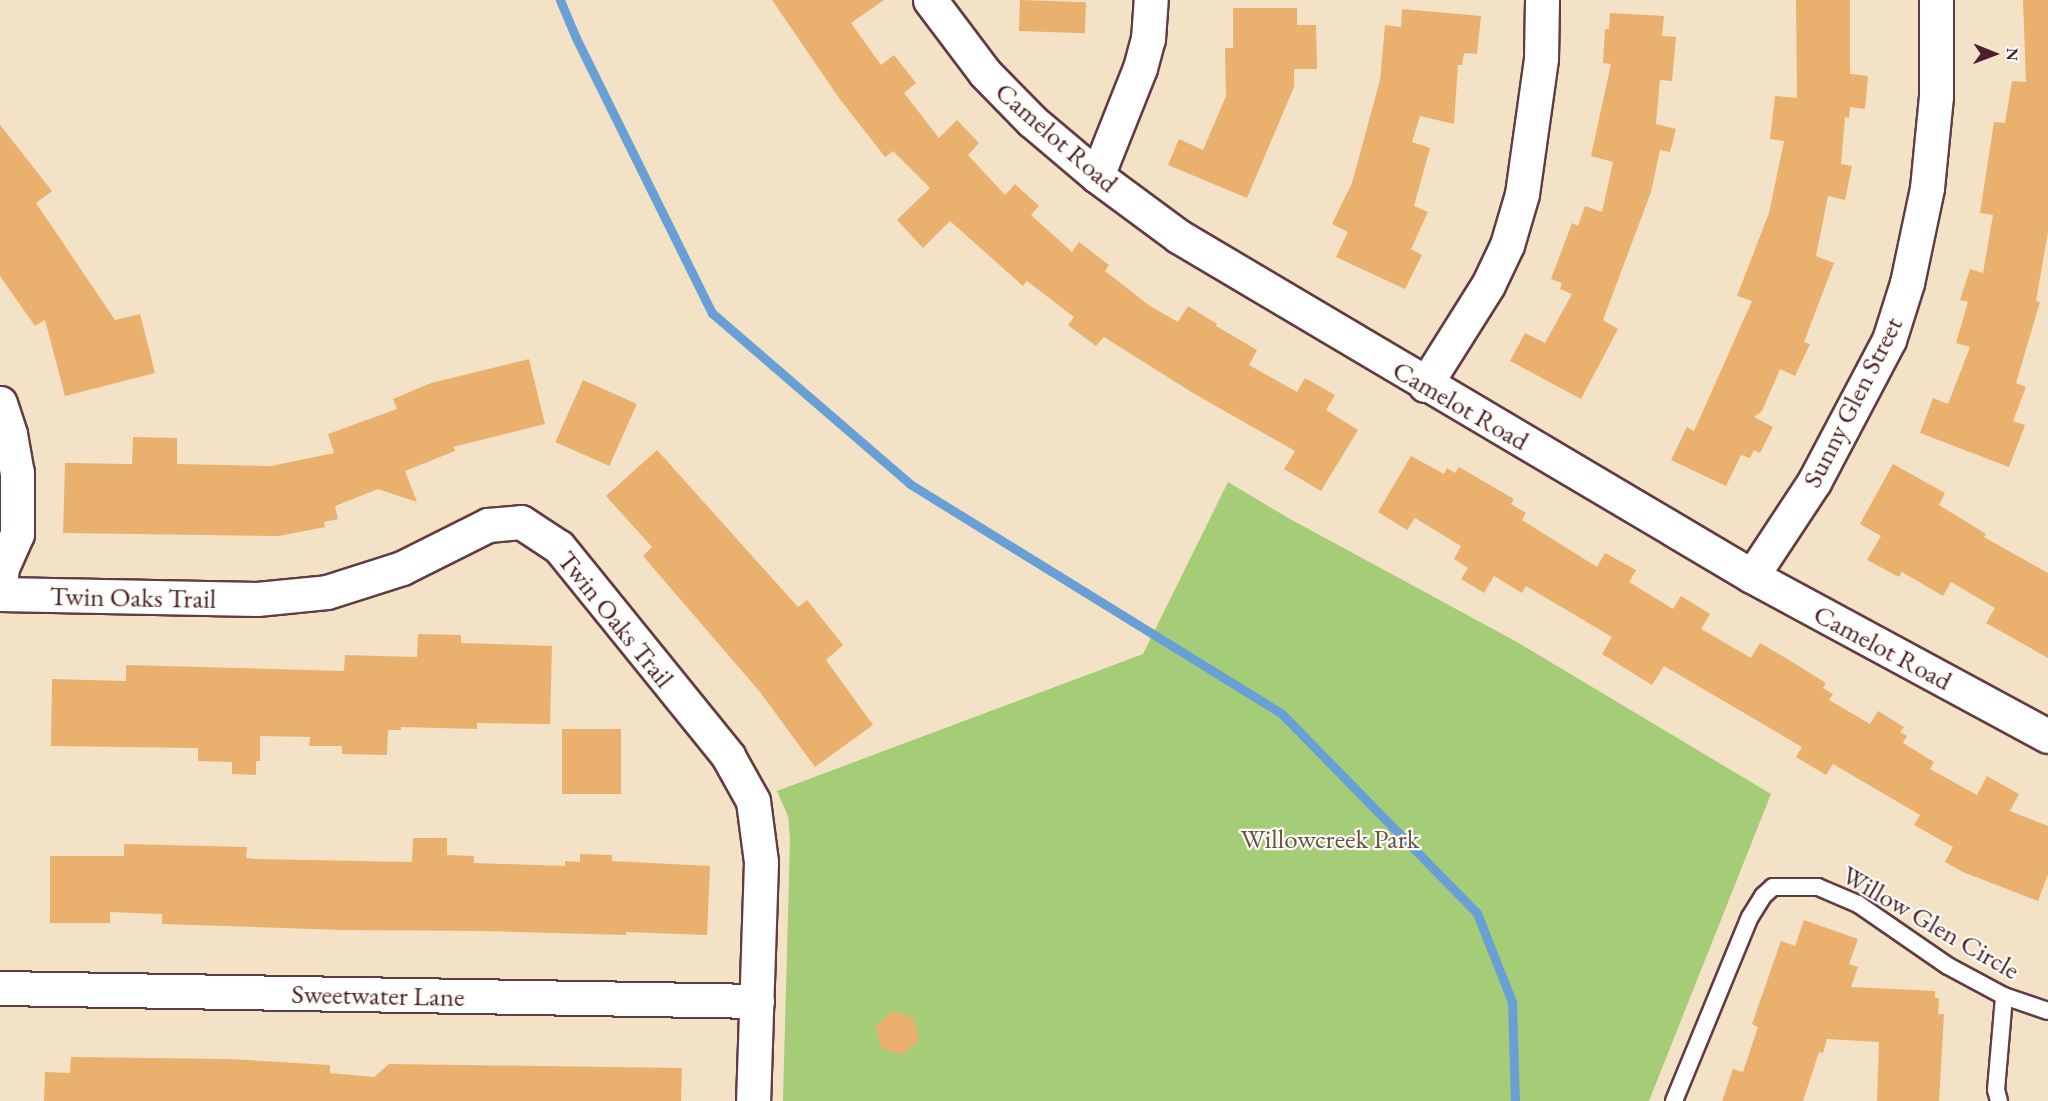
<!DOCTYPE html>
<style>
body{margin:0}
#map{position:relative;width:2048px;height:1101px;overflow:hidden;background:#f3e2c6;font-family:"EB Garamond",serif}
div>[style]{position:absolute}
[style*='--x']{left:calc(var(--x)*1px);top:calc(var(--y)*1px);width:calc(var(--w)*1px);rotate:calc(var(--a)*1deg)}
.green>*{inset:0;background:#a5cc76}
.stream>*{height:9px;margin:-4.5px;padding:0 4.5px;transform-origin:4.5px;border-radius:4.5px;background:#68a0d6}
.building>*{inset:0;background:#eab06d;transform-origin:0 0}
.roads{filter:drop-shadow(2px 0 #633c42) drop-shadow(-2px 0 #633c42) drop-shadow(0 2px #633c42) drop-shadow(0 -2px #633c42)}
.service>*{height:16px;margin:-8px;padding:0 8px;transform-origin:8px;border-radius:8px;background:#fff}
.minor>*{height:33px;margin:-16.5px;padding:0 16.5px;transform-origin:16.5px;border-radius:16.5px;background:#fff}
span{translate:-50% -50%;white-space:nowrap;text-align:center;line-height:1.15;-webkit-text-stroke:4.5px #fdfcf7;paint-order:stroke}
.street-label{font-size:27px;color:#4a1f2b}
.park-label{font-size:27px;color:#655342}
.north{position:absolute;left:1964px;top:24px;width:60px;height:60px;-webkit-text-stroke:4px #fdfcf7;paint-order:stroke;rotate:91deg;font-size:16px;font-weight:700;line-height:24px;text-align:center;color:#4a1f2b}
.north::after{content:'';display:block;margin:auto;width:21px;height:27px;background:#4a1f2b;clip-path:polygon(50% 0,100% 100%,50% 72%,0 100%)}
</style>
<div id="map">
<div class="green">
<div style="clip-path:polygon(1228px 482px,1290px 519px,1517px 642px,1771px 794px,1649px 1101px,783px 1101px,790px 838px,788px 816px,777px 791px,1143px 654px)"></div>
</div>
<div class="stream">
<div style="--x:560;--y:0;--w:41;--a:67.2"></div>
<div style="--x:576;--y:38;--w:307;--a:63.7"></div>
<div style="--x:712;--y:313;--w:262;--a:40.8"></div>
<div style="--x:910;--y:484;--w:437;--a:31.7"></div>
<div style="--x:1282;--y:714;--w:279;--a:45.6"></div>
<div style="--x:1477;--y:913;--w:96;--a:68.5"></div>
<div style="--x:1512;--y:1002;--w:99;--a:88.3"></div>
</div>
<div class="building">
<div style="clip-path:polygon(772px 0,884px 0,851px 23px,881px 65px,894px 55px,916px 83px,904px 93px,939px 138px,957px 120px,979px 143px,968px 155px,1005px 195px,1015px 184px,1039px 206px,1031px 215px,1072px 252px,1079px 242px,1109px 265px,1105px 271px,1150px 306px,1178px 322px,1188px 306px,1217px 324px,1216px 326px,1257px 350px,1249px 365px,1297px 392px,1305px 378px,1335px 395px,1326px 410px,1358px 430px,1321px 491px,1284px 469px,1295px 451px,1193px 393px,1104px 337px,1096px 346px,1068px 325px,1074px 317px,1027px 281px,1023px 286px,950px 221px,923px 248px,897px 220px,930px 188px,893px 151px,885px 157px,839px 98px)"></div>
<div style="left:1020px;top:0;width:66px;height:31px;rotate:2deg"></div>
<div style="clip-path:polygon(1796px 0,1850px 0,1850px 74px,1868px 76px,1865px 109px,1850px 107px,1849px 118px,1845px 117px,1841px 164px,1852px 166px,1845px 200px,1828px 196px,1816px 256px,1834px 263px,1804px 342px,1810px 344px,1795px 376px,1780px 369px,1762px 411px,1754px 417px,1773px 427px,1760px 453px,1754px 450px,1750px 458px,1741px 455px,1726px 486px,1671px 460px,1687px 427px,1694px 431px,1752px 301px,1737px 296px,1769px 213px,1784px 141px,1770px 139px,1775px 96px,1797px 98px)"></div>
<div style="clip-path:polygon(2023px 0,2048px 0,2048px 232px,2036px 301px,2040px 302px,2016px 383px,2026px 387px,2013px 421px,2025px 425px,2009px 467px,1920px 433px,1933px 398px,1948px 404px,1970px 347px,1956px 343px,1968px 302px,1960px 300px,1970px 269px,1983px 273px,1993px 215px,1980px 213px,1994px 122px,2005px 123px,2012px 81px,2026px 82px)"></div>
<div style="clip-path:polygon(1233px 8px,1297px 8px,1297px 25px,1316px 25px,1317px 69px,1294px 69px,1294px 87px,1247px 198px,1168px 165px,1179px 139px,1203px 150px,1226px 96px,1225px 48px,1233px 48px)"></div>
<div style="clip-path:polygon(1402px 9px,1481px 16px,1477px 54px,1464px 53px,1462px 65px,1458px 65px,1454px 124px,1420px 116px,1412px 142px,1430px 148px,1414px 206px,1428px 212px,1411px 249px,1422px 255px,1405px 289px,1336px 257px,1348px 232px,1332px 224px,1352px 183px,1380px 80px,1385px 25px,1401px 27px)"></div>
<div style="clip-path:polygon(1610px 13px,1664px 16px,1662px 36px,1676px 37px,1672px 81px,1660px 80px,1656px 124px,1676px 129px,1670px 152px,1660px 150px,1651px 192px,1603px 320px,1618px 329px,1581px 399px,1510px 361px,1525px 333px,1545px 343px,1572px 294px,1560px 289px,1562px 283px,1551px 279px,1572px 223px,1578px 226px,1585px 206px,1602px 212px,1613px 162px,1591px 156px,1611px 64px,1603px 63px,1605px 29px,1609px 29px)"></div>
<div style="clip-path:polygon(0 125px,52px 191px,36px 203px,115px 320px,140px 314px,155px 373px,65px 396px,45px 320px,35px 326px,0 276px)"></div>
<div style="clip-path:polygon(529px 359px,545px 424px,453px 447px,455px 451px,405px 471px,417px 502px,378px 489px,335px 506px,338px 519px,324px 522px,325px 527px,279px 536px,63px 533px,65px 463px,132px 464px,133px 437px,177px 438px,177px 464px,271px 466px,334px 453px,328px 434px,397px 409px,393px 399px,431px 383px)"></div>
<div style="left:583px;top:380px;width:59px;height:68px;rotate:24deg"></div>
<div style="clip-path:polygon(657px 450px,798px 607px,807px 600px,843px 645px,826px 660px,873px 725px,815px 767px,760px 692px,643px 556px,652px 547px,606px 496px)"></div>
<div style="clip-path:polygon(1411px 456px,1444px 474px,1447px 468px,1455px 473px,1459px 467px,1514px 499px,1511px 504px,1526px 513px,1522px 520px,1597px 567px,1605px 553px,1636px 570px,1629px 582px,1673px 609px,1681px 596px,1710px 614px,1701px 629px,1751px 658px,1760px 643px,1789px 660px,1826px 683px,1823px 688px,1833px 694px,1829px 700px,1870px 724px,1878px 711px,1904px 727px,1900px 732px,1907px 736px,1903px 743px,1934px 762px,1930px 769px,1977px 795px,1987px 776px,2019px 794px,2010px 811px,2048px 826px,2048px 874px,2038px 901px,1963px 872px,1945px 862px,1953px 847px,1914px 825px,1920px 815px,1833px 764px,1826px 775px,1796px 757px,1802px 747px,1664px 666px,1652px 685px,1602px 654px,1612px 637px,1526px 586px,1522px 593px,1494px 576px,1484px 593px,1461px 579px,1468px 568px,1454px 559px,1461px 546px,1415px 518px,1407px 530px,1378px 512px)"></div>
<div style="clip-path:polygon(1893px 464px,1945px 493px,1939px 505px,1986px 534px,1984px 537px,2048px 573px,2048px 658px,1986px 623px,1995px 608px,1951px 582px,1943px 596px,1902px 572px,1899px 577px,1867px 560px,1881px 536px,1860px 524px)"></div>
<div style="clip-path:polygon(418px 634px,461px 635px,461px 643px,552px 646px,550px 724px,477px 723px,477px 729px,401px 727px,401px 730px,388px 730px,387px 755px,342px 754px,342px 746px,309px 746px,310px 737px,260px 736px,260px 761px,256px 761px,256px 775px,232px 774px,232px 762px,198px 761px,198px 748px,51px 746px,52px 679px,126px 681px,126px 665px,344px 671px,345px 655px,417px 657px)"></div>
<div style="left:562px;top:729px;width:59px;height:65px"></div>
<div style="clip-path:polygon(413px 838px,447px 838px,447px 855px,474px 856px,474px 863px,565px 866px,565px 861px,580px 862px,580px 854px,612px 855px,612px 861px,710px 866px,707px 935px,626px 932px,626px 935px,485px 931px,343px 930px,162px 924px,162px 914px,110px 912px,110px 923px,50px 923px,50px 856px,124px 856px,124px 844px,247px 847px,246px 858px,256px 859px,412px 862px)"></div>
<div style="clip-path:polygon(1804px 920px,1858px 939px,1849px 964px,1858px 967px,1851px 987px,1935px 991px,1935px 998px,1939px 998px,1938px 1014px,1944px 1014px,1939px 1101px,1877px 1101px,1879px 1042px,1827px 1039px,1823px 1053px,1819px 1052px,1803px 1101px,1722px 1101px,1733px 1069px,1743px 1072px,1758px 1027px,1752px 1024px,1781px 941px,1795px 946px)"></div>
<div style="clip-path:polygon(892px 1011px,914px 1018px,919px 1040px,902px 1055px,881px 1048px,876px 1027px)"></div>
<div style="clip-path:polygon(71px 1057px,230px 1059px,330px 1065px,330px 1073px,374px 1077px,389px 1064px,682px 1068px,681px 1101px,44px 1101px,45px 1072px,70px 1073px)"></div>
</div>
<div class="roads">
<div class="service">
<div style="--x:1674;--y:1101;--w:199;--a:-67.6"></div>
<div style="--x:1750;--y:917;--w:25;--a:-58"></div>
<div style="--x:1763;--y:896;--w:13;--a:-42"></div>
<div style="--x:1773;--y:887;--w:45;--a:0"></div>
<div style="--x:1818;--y:887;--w:43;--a:23"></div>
<div style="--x:1858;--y:904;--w:109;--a:34.6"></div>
<div style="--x:1948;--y:966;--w:64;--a:28.2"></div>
<div style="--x:2004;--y:996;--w:46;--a:18.8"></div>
<div style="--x:1999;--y:1101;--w:11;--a:-105"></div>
<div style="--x:1996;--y:1090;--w:94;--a:-85.1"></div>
</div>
<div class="minor">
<div style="--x:930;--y:0;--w:91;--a:53"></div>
<div style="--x:985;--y:73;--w:67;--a:45.6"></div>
<div style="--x:1032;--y:121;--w:85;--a:40.2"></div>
<div style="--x:1097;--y:176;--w:101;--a:36.5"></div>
<div style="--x:1178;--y:236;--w:667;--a:30.64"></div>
<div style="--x:1752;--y:576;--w:336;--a:28.4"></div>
<div style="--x:1097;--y:176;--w:116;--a:-68.3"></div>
<div style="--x:1140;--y:68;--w:30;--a:-75"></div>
<div style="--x:1148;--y:39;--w:39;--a:-86"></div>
<div style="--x:1425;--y:385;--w:118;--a:-57.8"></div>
<div style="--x:1488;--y:285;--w:44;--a:-64.6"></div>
<div style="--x:1507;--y:245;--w:53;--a:-73.6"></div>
<div style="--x:1522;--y:194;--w:137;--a:-82"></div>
<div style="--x:1541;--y:58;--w:58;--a:-89"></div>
<div style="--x:0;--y:403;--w:33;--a:72"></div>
<div style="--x:10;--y:434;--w:39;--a:80"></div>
<div style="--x:17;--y:472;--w:62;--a:90"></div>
<div style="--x:17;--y:534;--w:36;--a:114"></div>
<div style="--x:2;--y:567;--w:20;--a:96"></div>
<div style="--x:1752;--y:576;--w:113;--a:-56.6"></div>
<div style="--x:1814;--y:482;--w:161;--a:-62.2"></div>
<div style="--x:1889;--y:340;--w:60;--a:-72.5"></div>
<div style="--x:1907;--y:283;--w:97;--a:-78.1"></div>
<div style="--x:1927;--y:188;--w:92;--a:-84.4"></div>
<div style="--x:1936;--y:96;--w:96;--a:-90"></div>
<div style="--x:0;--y:594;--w:257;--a:1.1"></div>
<div style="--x:257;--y:599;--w:70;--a:-5.7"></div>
<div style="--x:327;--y:592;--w:79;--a:-17.7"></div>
<div style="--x:402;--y:568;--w:96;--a:-26.6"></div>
<div style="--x:488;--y:525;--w:33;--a:-5"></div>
<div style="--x:521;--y:522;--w:45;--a:33.3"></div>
<div style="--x:559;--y:547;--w:269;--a:51"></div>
<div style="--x:728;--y:756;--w:51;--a:60.9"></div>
<div style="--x:753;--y:801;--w:62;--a:82.5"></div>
<div style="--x:761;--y:862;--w:239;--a:91.9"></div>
<div style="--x:0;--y:988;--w:757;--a:0.98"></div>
</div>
</div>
<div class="street-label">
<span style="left:1057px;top:137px;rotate:41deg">Camelot Road</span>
<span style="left:1852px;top:402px;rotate:-63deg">Sunny Glen Street</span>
<span style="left:1461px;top:405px;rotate:30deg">Camelot Road</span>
<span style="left:133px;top:597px;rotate:1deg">Twin Oaks Trail</span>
<span style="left:616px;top:619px;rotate:51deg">Twin Oaks Trail</span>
<span style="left:1883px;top:647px;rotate:28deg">Camelot Road</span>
<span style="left:1931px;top:922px;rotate:30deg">Willow Glen Circle</span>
<span style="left:378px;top:995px;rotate:1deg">Sweetwater Lane</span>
</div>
<div class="park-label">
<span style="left:1330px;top:839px">Willowcreek Park</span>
</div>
<div class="north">N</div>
</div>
